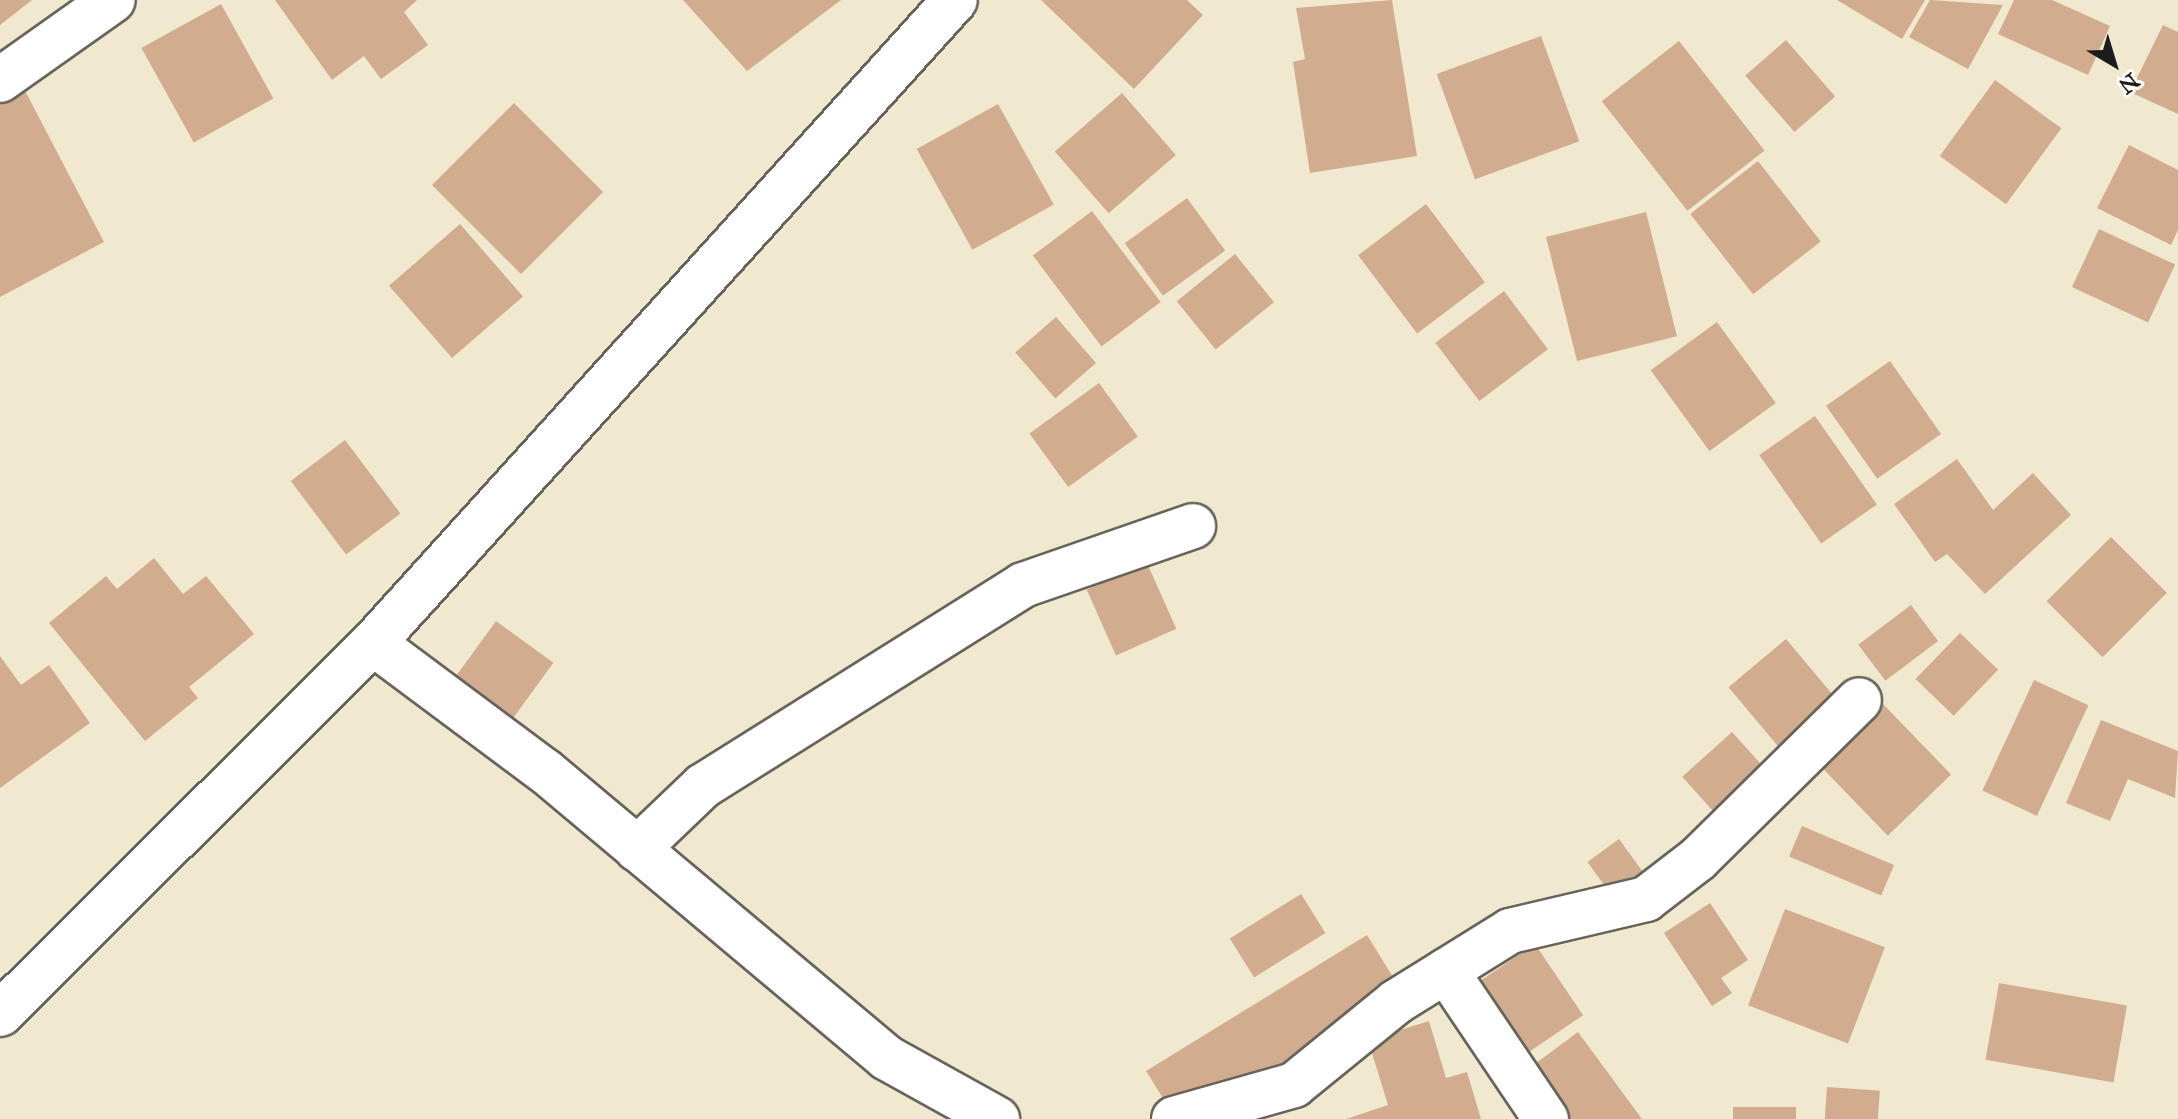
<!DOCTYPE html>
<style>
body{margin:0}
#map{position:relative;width:2178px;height:1119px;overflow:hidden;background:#f1e9cf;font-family:"IM FELL Great Primer",serif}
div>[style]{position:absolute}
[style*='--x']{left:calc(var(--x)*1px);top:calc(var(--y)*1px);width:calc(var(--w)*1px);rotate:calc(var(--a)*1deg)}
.building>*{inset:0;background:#d2ac8e;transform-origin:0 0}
.roads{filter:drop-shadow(2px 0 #67645b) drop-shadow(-2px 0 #67645b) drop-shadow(0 2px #67645b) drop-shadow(0 -2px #67645b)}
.street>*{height:44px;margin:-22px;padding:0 22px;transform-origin:22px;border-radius:22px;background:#fff}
.secondary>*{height:44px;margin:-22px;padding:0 22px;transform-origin:22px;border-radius:22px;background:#fff}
span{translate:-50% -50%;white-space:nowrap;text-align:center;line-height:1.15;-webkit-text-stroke:6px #fdfcf7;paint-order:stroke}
.north{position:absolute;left:2074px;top:24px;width:80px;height:80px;-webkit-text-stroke:6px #fdfcf7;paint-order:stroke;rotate:142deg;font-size:22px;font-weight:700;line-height:32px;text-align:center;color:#1c1c1c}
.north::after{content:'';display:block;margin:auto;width:28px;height:36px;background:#1c1c1c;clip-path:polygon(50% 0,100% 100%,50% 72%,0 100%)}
</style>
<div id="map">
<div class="building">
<div style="clip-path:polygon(0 0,32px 0,0 25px)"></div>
<div style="clip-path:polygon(275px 0,417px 0,404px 12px,428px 45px,381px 79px,364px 56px,332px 80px)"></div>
<div style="clip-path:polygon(683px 0,841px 0,747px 71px)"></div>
<div style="clip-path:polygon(1041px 0,1187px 0,1203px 15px,1134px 89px)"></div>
<div style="clip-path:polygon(1392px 0,1417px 156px,1310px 173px,1293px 62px,1305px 59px,1296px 8px)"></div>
<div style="clip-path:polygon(1837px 0,1925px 0,1902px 39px)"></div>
<div style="clip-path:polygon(1930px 0,2003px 5px,1968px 69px,1909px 37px)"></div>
<div style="clip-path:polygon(2014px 0,2052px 0,2110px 26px,2088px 75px,1998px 34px)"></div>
<div style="left:221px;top:4px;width:108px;height:91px;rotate:61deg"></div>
<div style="clip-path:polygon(2163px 25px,2178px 32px,2178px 114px,2130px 92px)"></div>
<div style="left:1541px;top:36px;width:112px;height:111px;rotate:70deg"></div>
<div style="left:1786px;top:40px;width:75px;height:54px;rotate:49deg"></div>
<div style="left:1679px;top:41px;width:139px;height:98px;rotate:52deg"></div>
<div style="left:1995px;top:80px;width:82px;height:94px;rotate:36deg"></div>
<div style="clip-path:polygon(21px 83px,104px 242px,0 297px,0 94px)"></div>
<div style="left:1122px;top:93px;width:82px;height:89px;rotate:49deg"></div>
<div style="left:514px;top:103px;width:126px;height:116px;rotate:45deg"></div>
<div style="left:998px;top:104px;width:115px;height:93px;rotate:61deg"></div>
<div style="clip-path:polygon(2129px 145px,2178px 170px,2178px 230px,2171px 245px,2097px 208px)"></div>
<div style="left:1758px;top:161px;width:102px;height:86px;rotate:52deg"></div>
<div style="left:1187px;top:198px;width:65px;height:77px;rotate:54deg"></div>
<div style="left:1426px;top:204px;width:98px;height:85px;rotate:53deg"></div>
<div style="left:1092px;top:211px;width:114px;height:74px;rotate:53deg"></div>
<div style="left:1646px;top:212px;width:128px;height:103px;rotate:76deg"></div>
<div style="left:460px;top:224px;width:96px;height:94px;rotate:49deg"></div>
<div style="left:2099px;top:229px;width:84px;height:64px;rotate:25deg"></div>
<div style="left:1235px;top:254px;width:62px;height:75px;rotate:51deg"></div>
<div style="left:1504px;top:291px;width:73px;height:86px;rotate:53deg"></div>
<div style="left:1056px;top:317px;width:61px;height:54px;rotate:49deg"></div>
<div style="left:1717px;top:322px;width:100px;height:82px;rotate:54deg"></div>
<div style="left:1890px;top:361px;width:89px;height:78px;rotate:55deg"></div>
<div style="left:1099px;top:383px;width:66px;height:86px;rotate:54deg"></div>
<div style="left:1815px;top:416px;width:108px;height:68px;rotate:55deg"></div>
<div style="left:345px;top:440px;width:92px;height:68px;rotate:53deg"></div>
<div style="clip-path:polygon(1957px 459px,1993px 510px,2033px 473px,2071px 515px,1985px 594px,1947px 554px,1935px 562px,1894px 504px)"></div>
<div style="left:2111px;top:537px;width:79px;height:91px;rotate:45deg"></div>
<div style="clip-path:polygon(154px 558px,183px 594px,206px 576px,254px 634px,189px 687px,198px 698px,145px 741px,49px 623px,106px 576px,117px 589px)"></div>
<div style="left:1147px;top:563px;width:72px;height:66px;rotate:66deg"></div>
<div style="left:1911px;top:605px;width:45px;height:66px;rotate:53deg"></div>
<div style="left:496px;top:621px;width:71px;height:68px;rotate:36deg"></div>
<div style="left:1960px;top:633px;width:53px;height:64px;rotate:44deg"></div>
<div style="left:1786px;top:639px;width:77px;height:75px;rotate:50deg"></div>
<div style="clip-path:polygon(0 656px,21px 685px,49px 665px,90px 723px,0 788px)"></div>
<div style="left:2034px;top:680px;width:60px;height:122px;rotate:25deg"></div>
<div style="left:1883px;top:704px;width:98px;height:88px;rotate:46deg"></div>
<div style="clip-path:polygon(2101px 720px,2178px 751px,2175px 798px,2128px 779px,2110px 821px,2066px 803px)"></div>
<div style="left:1732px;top:732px;width:48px;height:67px;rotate:48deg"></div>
<div style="left:1802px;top:826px;width:100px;height:33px;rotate:23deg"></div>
<div style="left:1619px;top:839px;width:59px;height:39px;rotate:54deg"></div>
<div style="left:1301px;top:894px;width:46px;height:84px;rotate:58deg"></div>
<div style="clip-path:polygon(1710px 903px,1748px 960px,1721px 978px,1732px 993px,1712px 1006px,1664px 933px)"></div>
<div style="left:1785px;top:909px;width:107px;height:103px;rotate:21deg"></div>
<div style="clip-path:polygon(1367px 935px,1396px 982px,1367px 1015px,1197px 1119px,1176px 1119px,1146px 1071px)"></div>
<div style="left:1535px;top:944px;width:86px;height:78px;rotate:56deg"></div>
<div style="left:1999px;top:983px;width:130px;height:78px;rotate:10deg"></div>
<div style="clip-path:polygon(1429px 1021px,1446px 1078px,1467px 1072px,1481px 1119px,1346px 1119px,1388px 1105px,1368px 1040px)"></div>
<div style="clip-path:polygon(1578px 1032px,1642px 1119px,1553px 1119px,1520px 1075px)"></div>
<div style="left:1827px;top:1087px;width:53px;height:32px;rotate:4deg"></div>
<div style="left:1733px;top:1107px;width:63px;height:12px"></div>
</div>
<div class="roads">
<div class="street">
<div style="--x:0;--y:80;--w:138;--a:-35.3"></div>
<div style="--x:373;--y:643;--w:214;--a:36.7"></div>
<div style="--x:545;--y:771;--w:446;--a:40"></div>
<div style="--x:887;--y:1058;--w:126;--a:29"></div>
<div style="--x:637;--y:849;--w:91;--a:-43.7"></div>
<div style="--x:703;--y:786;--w:378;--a:-32.1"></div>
<div style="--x:1023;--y:585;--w:180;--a:-19.1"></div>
<div style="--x:1446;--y:971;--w:179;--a:56"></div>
<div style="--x:1174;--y:1119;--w:125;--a:-15.8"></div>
<div style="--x:1294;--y:1085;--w:132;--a:-39.1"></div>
<div style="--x:1396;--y:1002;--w:134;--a:-31.9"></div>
<div style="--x:1510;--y:931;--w:140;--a:-13.2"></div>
<div style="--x:1646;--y:899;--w:66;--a:-37.6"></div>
<div style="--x:1698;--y:859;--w:226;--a:-44.6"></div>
</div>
<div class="secondary">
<div style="--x:0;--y:1014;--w:526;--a:-44.85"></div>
<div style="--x:373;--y:643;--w:867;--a:-47.85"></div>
</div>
</div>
<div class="north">N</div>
</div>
